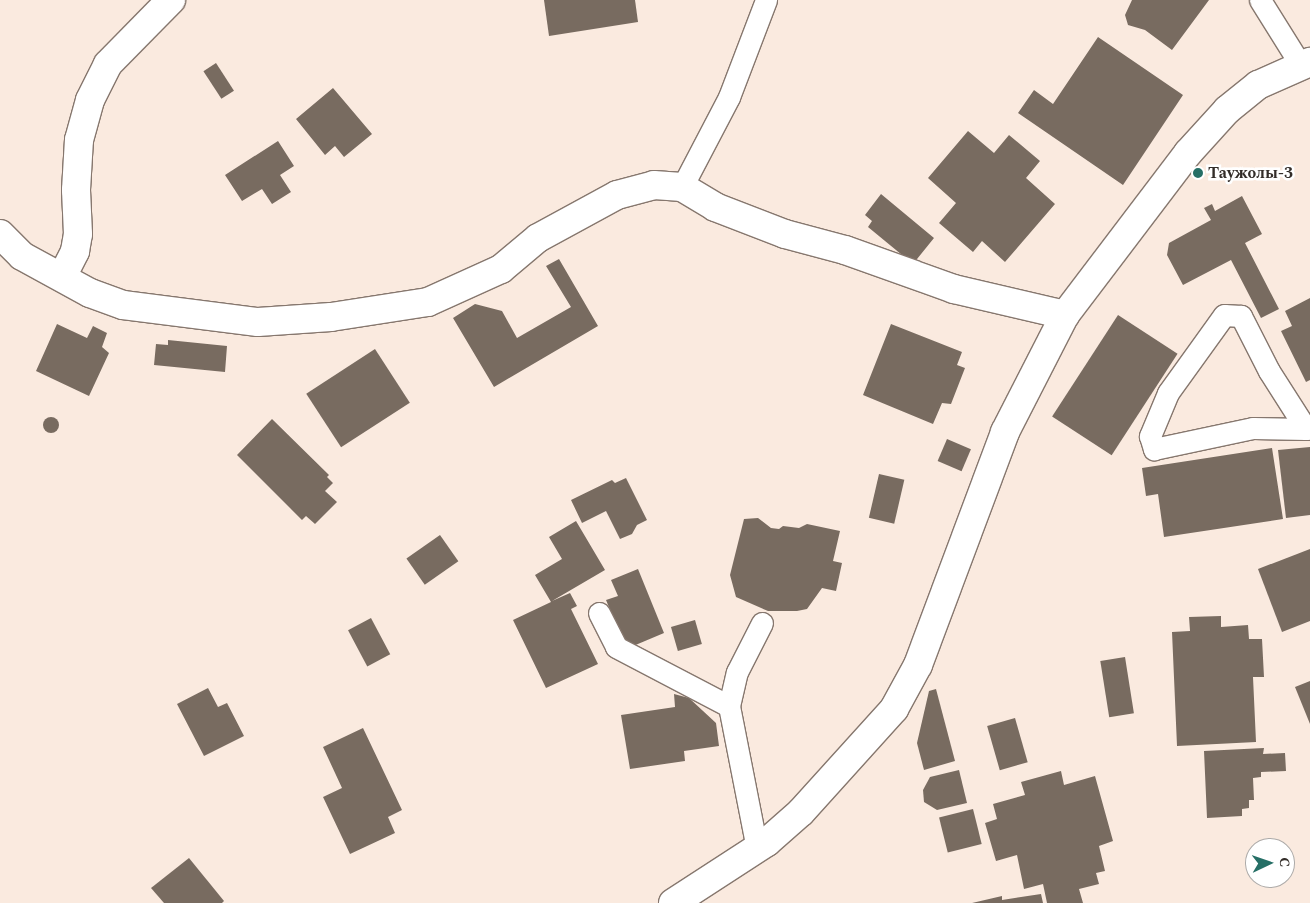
<!DOCTYPE html>
<meta charset="utf-8">
<style>
body{margin:0}
#map{position:relative;width:1310px;height:903px;overflow:hidden;background:#faeadf;font-family:Spectral,serif}
div>[style]{position:absolute}
[style*='--x']{left:calc(var(--x)*1px);top:calc(var(--y)*1px);width:calc(var(--w)*1px);rotate:calc(var(--a)*1deg)}
.building>*{inset:0;background:#786b60;transform-origin:0 0}
.round{border-radius:50%}
.roads{filter:drop-shadow(1px 0 #86776e) drop-shadow(-1px 0 #86776e) drop-shadow(0 1px #86776e) drop-shadow(0 -1px #86776e)}
.lane>*{height:21px;margin:-10.5px;padding:0 10.5px;transform-origin:10.5px;border-radius:10.5px;background:#fff}
.street>*{height:28px;margin:-14px;padding:0 14px;transform-origin:14px;border-radius:14px;background:#fff}
.secondary>*{height:28px;margin:-14px;padding:0 14px;transform-origin:14px;border-radius:14px;background:#fff}
.dots>*{width:14px;height:14px;translate:-50% -50%;box-sizing:border-box;border:2px solid #fff;border-radius:50%}
span{translate:-50% -50%;white-space:nowrap;text-align:center;line-height:1.15;-webkit-text-stroke:5px #fff;paint-order:stroke}
.poi-label{font-size:16px;color:#332d29;font-weight:700}
.left{translate:0 -50%;text-align:left}
.north{position:absolute;left:1245px;top:838px;width:50px;height:50px;box-sizing:border-box;background:#fff;border:1px solid #adaba9;border-radius:50%;rotate:87deg;font-size:14px;font-weight:700;line-height:20px;text-align:center;color:#332d29}
.north::after{content:'';display:block;margin:auto;width:18px;height:22px;background:#266f66;clip-path:polygon(50% 0,100% 100%,50% 72%,0 100%)}
</style>
<div id="map">
<div class="building">
<div style="clip-path:polygon(544px 0,635px 0,638px 22px,549px 36px)"></div>
<div style="clip-path:polygon(1132px 0,1209px 0,1172px 50px,1145px 30px,1128px 25px,1125px 15px)"></div>
<div style="clip-path:polygon(1098px 37px,1183px 95px,1123px 185px,1018px 113px,1034px 90px,1053px 104px)"></div>
<div style="left:216px;top:63px;width:33px;height:15px;rotate:57deg"></div>
<div style="clip-path:polygon(333px 88px,372px 134px,344px 157px,335px 146px,325px 155px,296px 119px)"></div>
<div style="clip-path:polygon(968px 131px,994px 153px,1009px 135px,1040px 161px,1026px 178px,1055px 204px,1005px 262px,982px 241px,973px 252px,939px 223px,956px 203px,928px 178px)"></div>
<div style="clip-path:polygon(278px 141px,294px 166px,280px 175px,291px 192px,272px 204px,262px 189px,242px 201px,225px 175px)"></div>
<div style="clip-path:polygon(881px 194px,934px 238px,913px 264px,868px 227px,872px 221px,865px 215px)"></div>
<div style="clip-path:polygon(1242px 196px,1262px 234px,1245px 243px,1279px 309px,1261px 318px,1231px 260px,1183px 285px,1167px 255px,1169px 243px,1211px 220px,1204px 208px,1212px 204px,1215px 211px)"></div>
<div style="clip-path:polygon(559px 259px,598px 326px,494px 387px,453px 318px,475px 304px,502px 311px,517px 338px,571px 307px,546px 266px)"></div>
<div style="clip-path:polygon(1310px 298px,1310px 380px,1306px 382px,1281px 331px,1292px 326px,1285px 311px)"></div>
<div style="left:1118px;top:315px;width:71px;height:121px;rotate:33deg"></div>
<div style="clip-path:polygon(57px 324px,87px 338px,93px 326px,107px 333px,102px 347px,109px 353px,89px 396px,36px 371px)"></div>
<div style="clip-path:polygon(891px 324px,962px 352px,957px 365px,965px 368px,951px 404px,942px 403px,933px 424px,863px 395px)"></div>
<div style="clip-path:polygon(168px 340px,227px 346px,225px 372px,154px 365px,156px 344px,168px 345px)"></div>
<div style="left:375px;top:349px;width:64px;height:82px;rotate:57deg"></div>
<div class="round" style="left:43px;top:417px;width:16px;height:16px"></div>
<div style="clip-path:polygon(272px 419px,329px 475px,327px 477px,333px 483px,325px 491px,337px 502px,315px 524px,306px 516px,302px 520px,237px 455px)"></div>
<div style="left:947px;top:439px;width:26px;height:24px;rotate:23deg"></div>
<div style="clip-path:polygon(1310px 447px,1310px 515px,1286px 518px,1278px 450px)"></div>
<div style="clip-path:polygon(1272px 448px,1283px 519px,1164px 537px,1158px 494px,1146px 496px,1142px 468px)"></div>
<div style="left:879px;top:474px;width:26px;height:45px;rotate:13deg"></div>
<div style="clip-path:polygon(626px 478px,647px 520px,637px 525px,632px 534px,620px 539px,606px 511px,582px 523px,571px 500px,612px 480px,615px 483px)"></div>
<div style="clip-path:polygon(758px 518px,771px 528px,779px 529px,783px 526px,799px 528px,807px 524px,840px 531px,833px 561px,842px 563px,836px 591px,822px 588px,807px 609px,797px 611px,768px 611px,736px 597px,730px 575px,744px 519px)"></div>
<div style="clip-path:polygon(576px 521px,605px 570px,552px 601px,570px 593px,577px 606px,571px 609px,598px 664px,546px 688px,513px 620px,551px 602px,535px 575px,562px 559px,549px 537px)"></div>
<div style="left:440px;top:535px;width:32px;height:41px;rotate:55deg"></div>
<div style="clip-path:polygon(1310px 549px,1310px 621px,1282px 632px,1258px 569px)"></div>
<div style="clip-path:polygon(638px 569px,664px 633px,626px 649px,606px 600px,618px 596px,611px 580px)"></div>
<div style="clip-path:polygon(1221px 616px,1221px 627px,1248px 625px,1249px 639px,1262px 639px,1264px 677px,1253px 677px,1256px 742px,1177px 746px,1172px 632px,1190px 631px,1189px 617px)"></div>
<div style="left:371px;top:618px;width:41px;height:26px;rotate:62deg"></div>
<div style="left:695px;top:620px;width:25px;height:25px;rotate:74deg"></div>
<div style="left:1125px;top:657px;width:57px;height:25px;rotate:81deg"></div>
<div style="clip-path:polygon(1310px 681px,1310px 724px,1295px 687px)"></div>
<div style="clip-path:polygon(208px 688px,218px 707px,227px 703px,244px 736px,204px 756px,177px 704px)"></div>
<div style="clip-path:polygon(936px 689px,955px 761px,924px 770px,917px 743px,929px 691px)"></div>
<div style="clip-path:polygon(674px 694px,689px 698px,716px 723px,719px 746px,684px 751px,685px 761px,630px 769px,621px 715px,675px 707px)"></div>
<div style="left:1015px;top:718px;width:46px;height:29px;rotate:74deg"></div>
<div style="clip-path:polygon(363px 728px,402px 810px,388px 817px,395px 833px,350px 854px,323px 797px,342px 788px,323px 747px)"></div>
<div style="clip-path:polygon(1264px 748px,1263px 754px,1285px 753px,1286px 771px,1261px 772px,1261px 777px,1253px 778px,1254px 800px,1249px 800px,1249px 808px,1242px 809px,1242px 816px,1207px 818px,1204px 751px)"></div>
<div style="clip-path:polygon(959px 770px,967px 803px,937px 810px,924px 802px,923px 790px,930px 777px)"></div>
<div style="clip-path:polygon(1061px 771px,1064px 785px,1095px 776px,1113px 841px,1099px 846px,1105px 871px,1096px 873px,1099px 884px,1079px 889px,1083px 903px,1047px 903px,1043px 884px,1024px 889px,1017px 855px,996px 861px,985px 823px,997px 819px,993px 804px,1025px 795px,1021px 782px)"></div>
<div style="left:973px;top:809px;width:36px;height:35px;rotate:76deg"></div>
<div style="clip-path:polygon(189px 858px,224px 901px,222px 903px,164px 903px,151px 888px)"></div>
<div style="clip-path:polygon(1041px 894px,1043px 903px,972px 903px,1002px 896px,1002px 900px)"></div>
</div>
<div class="roads">
<div class="lane">
<div style="--x:1260;--y:0;--w:75;--a:58"></div>
<div style="--x:682;--y:187;--w:102;--a:-62.4"></div>
<div style="--x:729;--y:97;--w:104;--a:-69.1"></div>
<div style="--x:1306;--y:429;--w:69;--a:-122.5"></div>
<div style="--x:1269;--y:371;--w:62;--a:-117"></div>
<div style="--x:1241;--y:316;--w:17;--a:-177"></div>
<div style="--x:1224;--y:315;--w:96;--a:125.7"></div>
<div style="--x:1168;--y:393;--w:47;--a:112.7"></div>
<div style="--x:1150;--y:436;--w:14;--a:73"></div>
<div style="--x:1154;--y:449;--w:101;--a:-12"></div>
<div style="--x:1253;--y:428;--w:53;--a:1.1"></div>
<div style="--x:1306;--y:429;--w:4;--a:-14"></div>
<div style="--x:599;--y:613;--w:38;--a:63"></div>
<div style="--x:616;--y:647;--w:127;--a:27.6"></div>
<div style="--x:729;--y:706;--w:146;--a:78.9"></div>
<div style="--x:729;--y:706;--w:35;--a:-77"></div>
<div style="--x:737;--y:672;--w:55;--a:-63"></div>
</div>
<div class="street">
<div style="--x:0;--y:234;--w:31;--a:45"></div>
<div style="--x:22;--y:256;--w:77;--a:28.6"></div>
<div style="--x:90;--y:293;--w:35;--a:20"></div>
<div style="--x:123;--y:305;--w:136;--a:7.2"></div>
<div style="--x:258;--y:322;--w:73;--a:-3.9"></div>
<div style="--x:331;--y:317;--w:98;--a:-8.8"></div>
<div style="--x:428;--y:302;--w:80;--a:-24.3"></div>
<div style="--x:501;--y:269;--w:48;--a:-40"></div>
<div style="--x:538;--y:238;--w:90;--a:-28.6"></div>
<div style="--x:617;--y:195;--w:38;--a:-15"></div>
<div style="--x:654;--y:185;--w:28;--a:4"></div>
<div style="--x:682;--y:187;--w:39;--a:31"></div>
<div style="--x:715;--y:207;--w:75;--a:21.1"></div>
<div style="--x:785;--y:234;--w:62;--a:14.9"></div>
<div style="--x:845;--y:250;--w:116;--a:19.7"></div>
<div style="--x:954;--y:289;--w:114;--a:13.2"></div>
<div style="--x:62;--y:277;--w:29;--a:-63"></div>
<div style="--x:75;--y:251;--w:17;--a:-80"></div>
<div style="--x:78;--y:234;--w:44;--a:-92.6"></div>
<div style="--x:76;--y:190;--w:50;--a:-86.6"></div>
<div style="--x:79;--y:140;--w:41;--a:-74.6"></div>
<div style="--x:90;--y:100;--w:40;--a:-63.4"></div>
<div style="--x:108;--y:64;--w:90;--a:-45.5"></div>
</div>
<div class="secondary">
<div style="--x:673;--y:903;--w:112;--a:-33"></div>
<div style="--x:767;--y:842;--w:45;--a:-41.4"></div>
<div style="--x:801;--y:812;--w:139;--a:-47.9"></div>
<div style="--x:894;--y:709;--w:50;--a:-61.4"></div>
<div style="--x:918;--y:665;--w:249;--a:-69.5"></div>
<div style="--x:1005;--y:432;--w:131;--a:-62.9"></div>
<div style="--x:1065;--y:315;--w:203;--a:-52.8"></div>
<div style="--x:1188;--y:153;--w:58;--a:-47.8"></div>
<div style="--x:1227;--y:110;--w:40;--a:-39"></div>
<div style="--x:1258;--y:85;--w:57;--a:-23.9"></div>
</div>
</div>
<div class="dots">
<div style="left:1198px;top:173px;background:#266f66"></div>
</div>
<div class="poi-label">
<span class="left" style="left:1208px;top:173px">Таужолы-3</span>
</div>
<div class="north">С</div>
</div>
